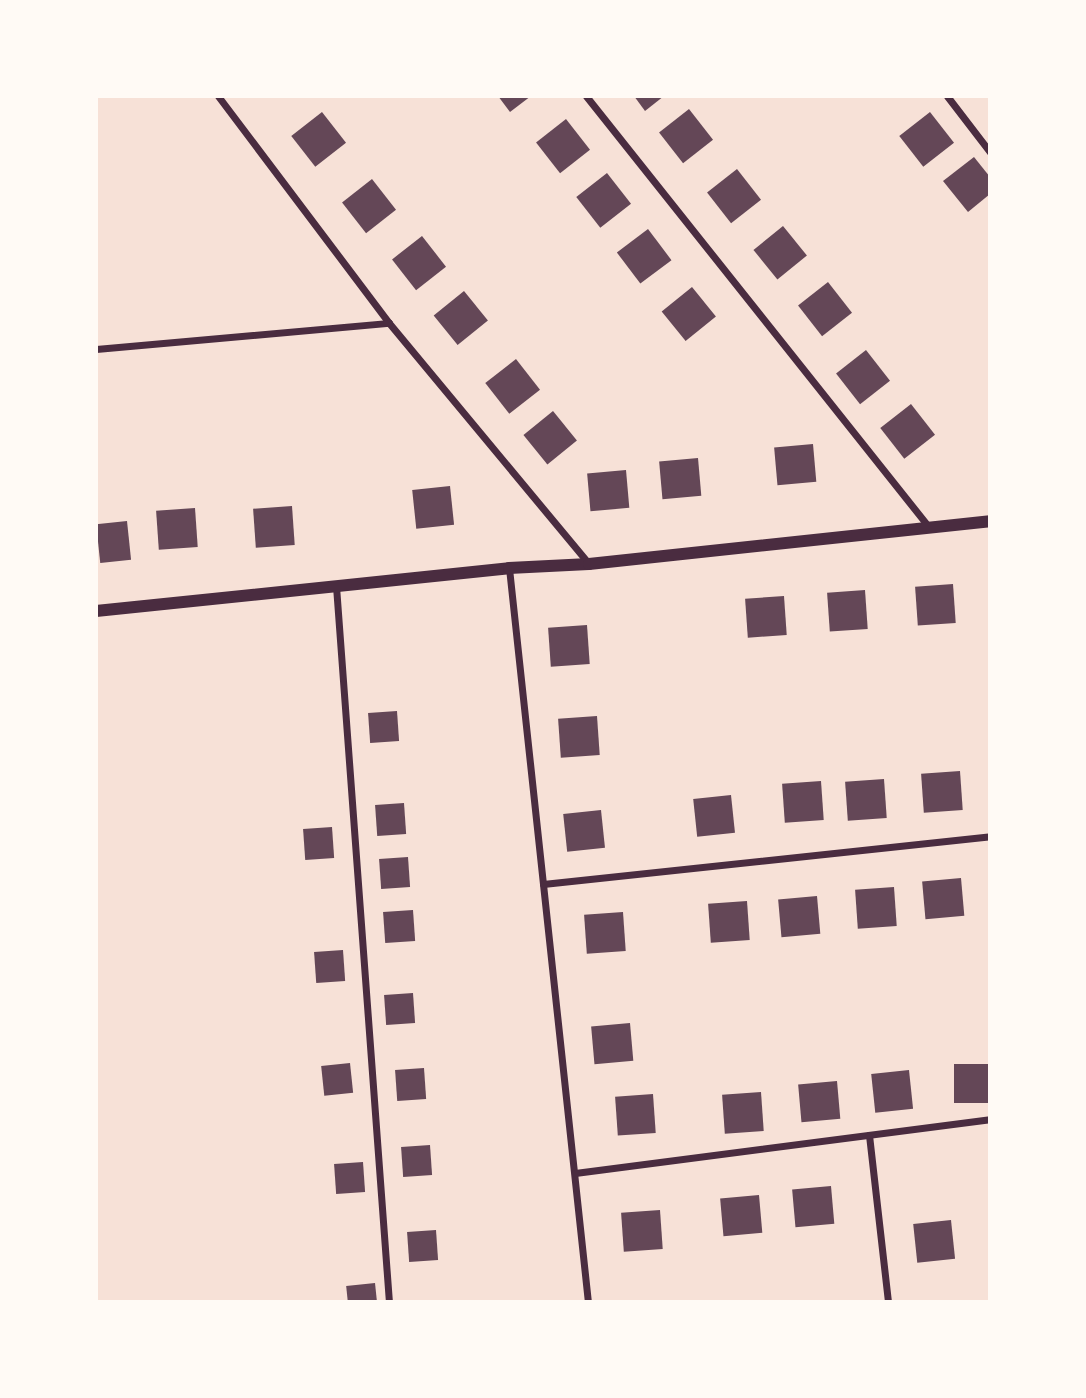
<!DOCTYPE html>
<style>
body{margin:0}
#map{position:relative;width:1086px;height:1398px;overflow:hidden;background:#f7e1d7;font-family:"Fira Sans",sans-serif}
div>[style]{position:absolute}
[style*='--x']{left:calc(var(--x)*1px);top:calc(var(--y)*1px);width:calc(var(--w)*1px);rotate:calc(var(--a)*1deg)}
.building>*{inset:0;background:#644757;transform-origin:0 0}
.minor>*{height:7px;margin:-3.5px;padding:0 3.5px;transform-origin:3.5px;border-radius:3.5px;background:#4a2c40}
.tertiary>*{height:12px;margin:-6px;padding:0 6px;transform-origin:6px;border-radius:6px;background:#4a2c40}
span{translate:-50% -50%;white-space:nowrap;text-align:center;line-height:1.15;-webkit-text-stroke:5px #fffaf5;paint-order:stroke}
.frame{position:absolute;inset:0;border:98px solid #fffaf5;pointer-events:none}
</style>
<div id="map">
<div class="building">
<div style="clip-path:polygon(498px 96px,531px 96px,510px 112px)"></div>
<div style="clip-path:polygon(634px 96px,664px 96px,645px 111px)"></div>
<div style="left:689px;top:109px;width:39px;height:38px;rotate:52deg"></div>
<div style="left:322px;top:112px;width:39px;height:39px;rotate:52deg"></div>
<div style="left:930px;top:112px;width:39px;height:39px;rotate:52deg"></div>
<div style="left:566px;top:119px;width:39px;height:38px;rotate:52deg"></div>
<div style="clip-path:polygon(974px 157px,990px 177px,990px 194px,968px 212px,943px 181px)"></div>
<div style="left:737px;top:169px;width:39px;height:38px;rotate:52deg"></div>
<div style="left:607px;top:173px;width:39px;height:39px;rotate:52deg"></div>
<div style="left:372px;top:179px;width:39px;height:38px;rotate:52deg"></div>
<div style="left:783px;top:226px;width:38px;height:38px;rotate:51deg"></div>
<div style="left:648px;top:229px;width:39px;height:39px;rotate:53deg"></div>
<div style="left:422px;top:236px;width:39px;height:38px;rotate:52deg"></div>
<div style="left:828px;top:282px;width:39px;height:38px;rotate:52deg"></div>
<div style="left:692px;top:287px;width:38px;height:39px;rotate:51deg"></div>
<div style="left:464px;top:291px;width:38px;height:39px;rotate:51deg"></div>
<div style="left:866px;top:350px;width:39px;height:38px;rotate:52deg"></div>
<div style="left:516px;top:359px;width:39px;height:39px;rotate:52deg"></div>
<div style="left:911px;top:404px;width:39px;height:39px;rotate:52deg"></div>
<div style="left:553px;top:411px;width:38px;height:38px;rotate:51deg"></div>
<div style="left:813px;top:444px;width:38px;height:39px;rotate:85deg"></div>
<div style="left:698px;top:458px;width:38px;height:39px;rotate:85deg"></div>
<div style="left:626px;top:470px;width:38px;height:39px;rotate:85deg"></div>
<div style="left:450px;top:486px;width:39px;height:38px;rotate:84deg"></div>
<div style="left:292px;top:506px;width:39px;height:39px;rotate:86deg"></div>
<div style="left:195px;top:508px;width:39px;height:39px;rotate:86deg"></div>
<div style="left:127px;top:521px;width:39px;height:31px;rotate:84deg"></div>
<div style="left:953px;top:584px;width:39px;height:38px;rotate:86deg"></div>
<div style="left:865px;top:590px;width:39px;height:38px;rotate:86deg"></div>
<div style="left:784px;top:596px;width:39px;height:39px;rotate:86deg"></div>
<div style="left:587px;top:625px;width:39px;height:39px;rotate:86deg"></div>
<div style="left:397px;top:711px;width:30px;height:29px;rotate:86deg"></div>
<div style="left:597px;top:716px;width:39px;height:39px;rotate:86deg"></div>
<div style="left:960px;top:771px;width:39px;height:39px;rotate:86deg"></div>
<div style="left:884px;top:779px;width:39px;height:39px;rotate:86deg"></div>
<div style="left:821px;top:781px;width:39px;height:39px;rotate:86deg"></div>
<div style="left:731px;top:795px;width:38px;height:38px;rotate:84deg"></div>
<div style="left:404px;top:803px;width:31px;height:29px;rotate:86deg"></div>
<div style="left:601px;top:810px;width:38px;height:38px;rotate:84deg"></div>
<div style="left:332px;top:827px;width:31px;height:29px;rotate:86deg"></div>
<div style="left:408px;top:857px;width:30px;height:29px;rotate:86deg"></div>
<div style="left:961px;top:878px;width:38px;height:39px;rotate:85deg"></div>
<div style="left:894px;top:887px;width:39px;height:39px;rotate:86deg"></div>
<div style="left:817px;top:896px;width:38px;height:39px;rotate:85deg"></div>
<div style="left:747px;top:901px;width:39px;height:39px;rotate:86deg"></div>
<div style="left:413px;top:910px;width:31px;height:30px;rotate:86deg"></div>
<div style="left:623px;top:912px;width:39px;height:39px;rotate:86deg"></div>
<div style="left:343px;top:950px;width:31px;height:29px;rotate:86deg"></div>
<div style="left:413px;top:993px;width:30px;height:29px;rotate:86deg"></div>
<div style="left:630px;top:1023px;width:38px;height:39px;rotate:85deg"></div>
<div style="left:350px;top:1063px;width:30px;height:29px;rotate:84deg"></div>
<div style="left:990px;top:1064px;width:39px;height:36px;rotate:90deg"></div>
<div style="left:424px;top:1068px;width:31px;height:29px;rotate:86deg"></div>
<div style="left:909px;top:1070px;width:39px;height:38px;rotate:84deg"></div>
<div style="left:837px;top:1081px;width:38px;height:39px;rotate:85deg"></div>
<div style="left:761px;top:1092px;width:39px;height:39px;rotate:86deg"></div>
<div style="left:653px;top:1094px;width:39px;height:38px;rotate:86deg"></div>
<div style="left:430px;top:1145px;width:30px;height:29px;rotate:86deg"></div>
<div style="left:363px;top:1162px;width:30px;height:29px;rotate:86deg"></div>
<div style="left:831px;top:1186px;width:38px;height:39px;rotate:85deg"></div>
<div style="left:759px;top:1195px;width:38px;height:39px;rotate:85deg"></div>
<div style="left:660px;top:1210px;width:39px;height:39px;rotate:86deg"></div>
<div style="left:951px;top:1220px;width:39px;height:38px;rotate:84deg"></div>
<div style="left:436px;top:1230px;width:30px;height:29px;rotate:86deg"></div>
<div style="left:375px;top:1283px;width:19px;height:29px;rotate:84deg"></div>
</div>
<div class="minor">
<div style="--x:218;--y:96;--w:284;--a:53"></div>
<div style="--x:389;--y:323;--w:312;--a:50.3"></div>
<div style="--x:586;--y:96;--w:549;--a:51.5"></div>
<div style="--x:947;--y:96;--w:71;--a:52.5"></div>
<div style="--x:96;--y:349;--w:294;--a:-5.1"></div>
<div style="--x:509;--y:568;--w:738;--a:83.86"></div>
<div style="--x:336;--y:586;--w:718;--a:85.77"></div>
<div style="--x:543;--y:884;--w:450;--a:-6.1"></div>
<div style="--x:869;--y:1135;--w:168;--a:83.5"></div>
<div style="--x:575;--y:1173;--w:418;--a:-7.4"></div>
</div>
<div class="tertiary">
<div style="--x:96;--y:611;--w:415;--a:-5.9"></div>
<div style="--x:509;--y:568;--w:80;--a:-2.9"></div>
<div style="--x:589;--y:564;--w:403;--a:-6.1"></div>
</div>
<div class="frame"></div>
</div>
